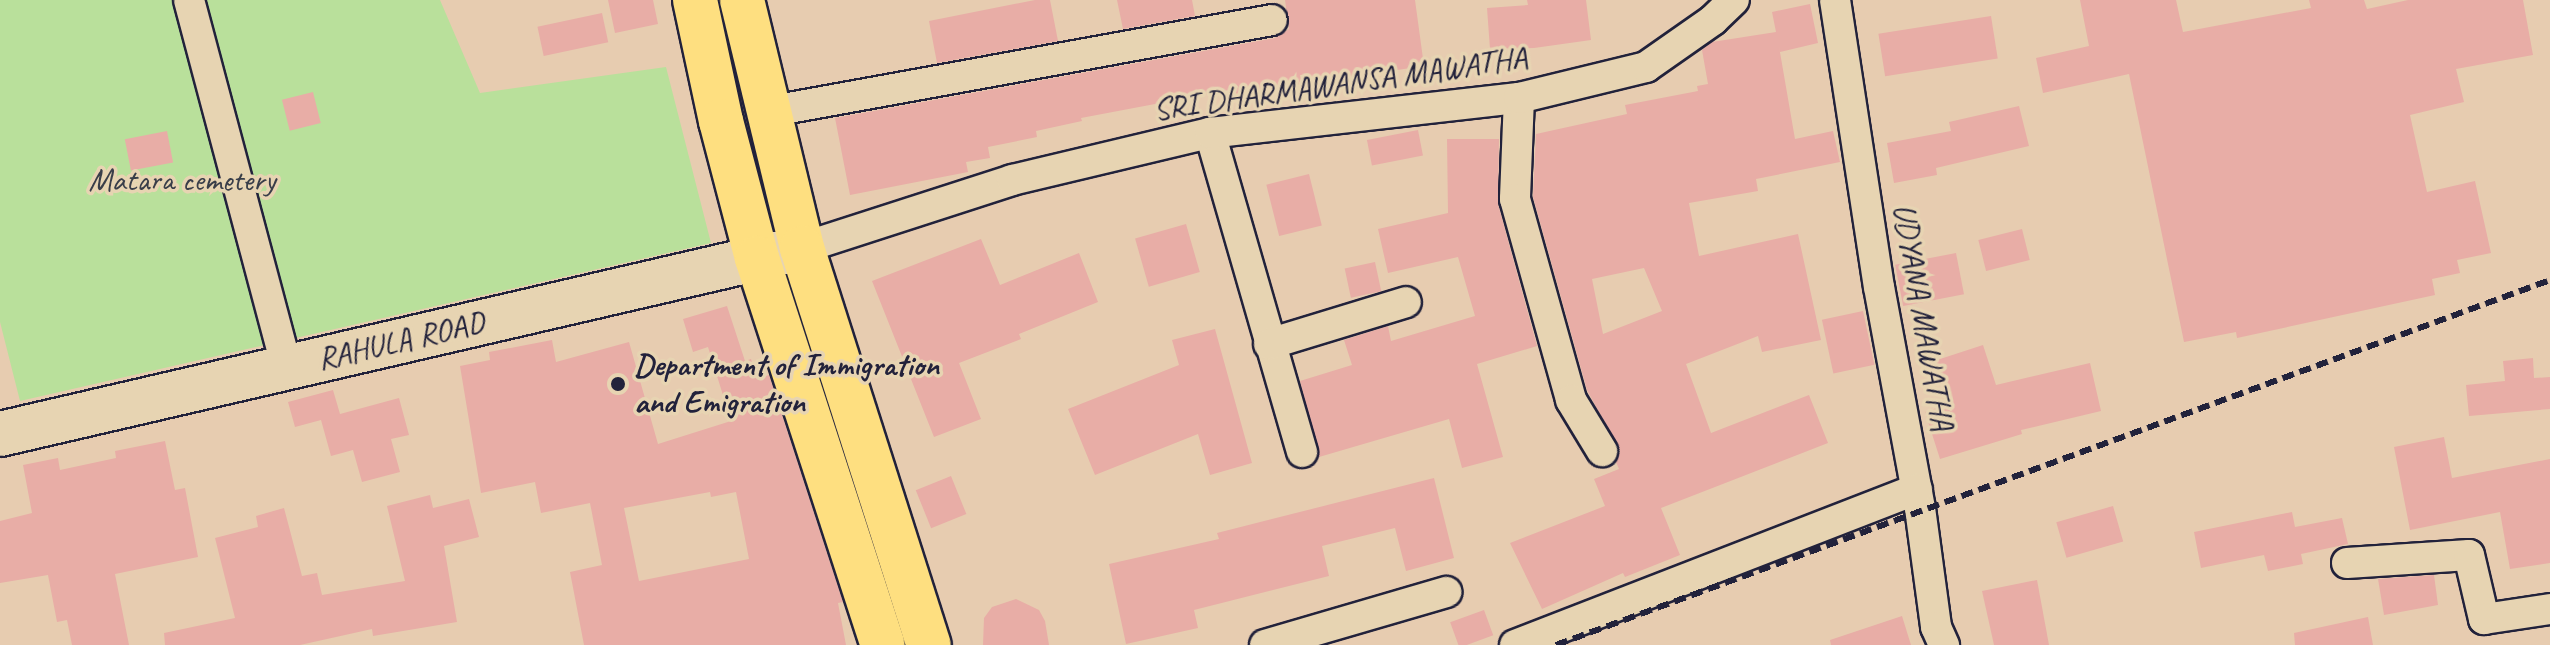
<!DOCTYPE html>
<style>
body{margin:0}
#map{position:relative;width:2550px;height:645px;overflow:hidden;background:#e7ccb0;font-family:Caveat,sans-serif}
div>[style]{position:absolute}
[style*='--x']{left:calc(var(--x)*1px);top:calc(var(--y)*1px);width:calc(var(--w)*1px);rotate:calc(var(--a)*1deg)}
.green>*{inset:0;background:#b9e09b}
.building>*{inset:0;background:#e8ada6;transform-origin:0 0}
.roads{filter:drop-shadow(2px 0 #22223b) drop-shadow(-2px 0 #22223b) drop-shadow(0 2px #22223b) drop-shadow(0 -2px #22223b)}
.minor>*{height:30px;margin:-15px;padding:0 15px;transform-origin:15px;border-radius:15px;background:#e7d4b2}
.secondary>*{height:44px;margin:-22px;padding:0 22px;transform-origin:22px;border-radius:22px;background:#e7d4b2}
.primary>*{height:44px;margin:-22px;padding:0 22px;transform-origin:22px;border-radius:22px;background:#fedf80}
.rail>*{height:6px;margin-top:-3px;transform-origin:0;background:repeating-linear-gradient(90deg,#22223b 0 12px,transparent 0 18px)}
.dots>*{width:22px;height:22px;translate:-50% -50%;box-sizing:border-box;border:4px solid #e7d4b2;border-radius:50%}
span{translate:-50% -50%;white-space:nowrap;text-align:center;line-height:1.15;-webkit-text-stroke:7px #e7d4b2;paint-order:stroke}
.street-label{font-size:32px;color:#22223b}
.park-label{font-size:32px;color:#393e49}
.poi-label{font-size:32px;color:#22223b;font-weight:700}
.left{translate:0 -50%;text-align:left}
</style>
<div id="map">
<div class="green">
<div style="clip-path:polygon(0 0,440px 0,480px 93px,666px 67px,711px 243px,20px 401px,0 322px)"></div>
</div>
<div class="building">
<div style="clip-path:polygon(608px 0,653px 0,658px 24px,615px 33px)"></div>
<div style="clip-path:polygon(1035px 0,1050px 0,1058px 41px,937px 63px,929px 21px)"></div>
<div style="clip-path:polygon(1117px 0,1192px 0,1195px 16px,1123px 29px)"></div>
<div style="clip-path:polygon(1285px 0,1415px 0,1424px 66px,1230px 95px,1229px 90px,1081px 118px,1082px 121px,1036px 131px,1037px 137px,988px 147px,990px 158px,966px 162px,968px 172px,850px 195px,835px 118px,1275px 38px,1289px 29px)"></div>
<div style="clip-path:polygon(1527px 0,1586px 0,1591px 40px,1534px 48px,1490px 49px,1487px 8px,1528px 5px)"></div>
<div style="clip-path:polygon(2080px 0,2176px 0,2183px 32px,2311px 8px,2309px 0,2364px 0,2367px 9px,2408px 0,2523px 0,2533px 55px,2456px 69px,2464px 102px,2410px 115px,2427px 192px,2475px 181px,2491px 253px,2457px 260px,2460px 273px,2432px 279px,2435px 295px,2237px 338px,2236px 332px,2184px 342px,2129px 74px,2043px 93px,2036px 58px,2089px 46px)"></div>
<div style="clip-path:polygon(evenodd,1810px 4px,1818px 43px,1780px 52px,1777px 35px,1795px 139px,1833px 131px,1840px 162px,1756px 179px,1758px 191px,1689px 203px,1699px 256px,1798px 234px,1821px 340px,1762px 352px,1758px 336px,1686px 364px,1711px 433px,1809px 395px,1828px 443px,1661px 508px,1680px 555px,1625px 577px,1623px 573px,1542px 609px,1510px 543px,1605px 506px,1594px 479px,1619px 469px,1616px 462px,1620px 451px,1587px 390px,1533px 197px,1536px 134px,1627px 114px,1625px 105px,1698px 91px,1697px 86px,1708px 84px,1702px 50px,1712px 42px,1776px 32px,1772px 12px,1810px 4px,1644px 268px,1662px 311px,1603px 334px,1592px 279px,1644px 268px)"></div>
<div style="left:602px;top:13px;width:30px;height:66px;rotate:78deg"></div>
<div style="left:1991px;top:16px;width:43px;height:114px;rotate:81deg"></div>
<div style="left:313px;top:92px;width:32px;height:32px;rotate:76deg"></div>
<div style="clip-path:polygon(2019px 106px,2029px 146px,1936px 168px,1937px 175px,1894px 183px,1887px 143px,1951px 131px,1949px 122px)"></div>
<div style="left:1418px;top:130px;width:26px;height:52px;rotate:79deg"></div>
<div style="left:167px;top:131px;width:32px;height:43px;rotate:79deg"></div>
<div style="clip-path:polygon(1447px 139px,1499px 139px,1498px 204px,1537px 346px,1477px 364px,1503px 457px,1462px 468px,1449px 419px,1319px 457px,1300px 381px,1352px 365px,1344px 340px,1388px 326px,1391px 341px,1475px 316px,1458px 257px,1388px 273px,1378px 229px,1448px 213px)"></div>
<div style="left:1309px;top:174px;width:53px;height:44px;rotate:76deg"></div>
<div style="left:1186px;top:224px;width:50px;height:53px;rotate:74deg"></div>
<div style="left:2022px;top:229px;width:32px;height:45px;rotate:76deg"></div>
<div style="clip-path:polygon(981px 239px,1000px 285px,1079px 253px,1098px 302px,1019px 334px,1021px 339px,959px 363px,981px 419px,934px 437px,872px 281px)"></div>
<div style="left:1956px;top:253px;width:42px;height:62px;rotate:79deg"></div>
<div style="left:1375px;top:262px;width:30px;height:31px;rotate:78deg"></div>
<div style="clip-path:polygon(evenodd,727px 306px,745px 361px,751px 359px,757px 379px,769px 375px,843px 602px,838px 603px,846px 645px,584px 645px,570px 572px,602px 565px,590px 503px,541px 513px,535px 482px,481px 493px,460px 366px,490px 360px,489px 352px,552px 340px,556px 362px,629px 342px,658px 444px,731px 421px,708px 347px,693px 352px,683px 319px,727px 306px,710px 492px,711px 497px,736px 492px,749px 559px,639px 581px,624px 508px,710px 492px)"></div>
<div style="left:1863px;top:311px;width:55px;height:42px;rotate:78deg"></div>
<div style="clip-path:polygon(1215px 329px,1252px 463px,1210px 475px,1198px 434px,1095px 475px,1068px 409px,1179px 365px,1172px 340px)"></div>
<div style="clip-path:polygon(1983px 345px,1996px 385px,2090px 363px,2101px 411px,2021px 430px,2022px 434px,1940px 459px,1925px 412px,1948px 404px,1934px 361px)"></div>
<div style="clip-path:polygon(2533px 358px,2534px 378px,2550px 377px,2550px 409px,2469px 416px,2466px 385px,2505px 381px,2503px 361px)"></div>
<div style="clip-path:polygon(333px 390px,340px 414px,399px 398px,409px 435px,391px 439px,400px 472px,362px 482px,353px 450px,331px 456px,321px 420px,295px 427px,288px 402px)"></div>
<div style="clip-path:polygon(2444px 437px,2452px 478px,2550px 459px,2550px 563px,2510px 569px,2500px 512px,2410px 530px,2394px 447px)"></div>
<div style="clip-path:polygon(165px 441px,175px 490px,185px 488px,198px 557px,115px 574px,129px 645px,72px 645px,67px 620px,57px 622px,48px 575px,0 583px,0 521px,32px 513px,23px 465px,58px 458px,60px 470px,116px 458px,115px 451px)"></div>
<div style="left:951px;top:476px;width:41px;height:38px;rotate:68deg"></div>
<div style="clip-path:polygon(1434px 478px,1454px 558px,1406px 571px,1395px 528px,1322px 546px,1329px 576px,1194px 610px,1198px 628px,1126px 644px,1109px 564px,1219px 539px,1217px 533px)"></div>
<div style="clip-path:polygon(430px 495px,433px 508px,469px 499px,479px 537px,444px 546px,457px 622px,373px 636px,372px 629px,300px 645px,165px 645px,164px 633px,235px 618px,215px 538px,258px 527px,256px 516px,284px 508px,302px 576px,317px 573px,322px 595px,405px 581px,387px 506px)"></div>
<div style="left:2113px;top:506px;width:37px;height:59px;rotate:74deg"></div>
<div style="clip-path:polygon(2292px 512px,2295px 527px,2342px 518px,2348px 544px,2301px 554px,2303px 564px,2268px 571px,2264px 555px,2201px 568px,2194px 532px)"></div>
<div style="clip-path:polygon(2434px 575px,2438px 605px,2384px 615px,2378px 579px)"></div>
<div style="clip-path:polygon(2037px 580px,2049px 645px,1994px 645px,1982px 591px)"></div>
<div style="clip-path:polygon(1016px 599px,1039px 610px,1045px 621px,1049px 645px,983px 645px,984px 618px,992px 607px)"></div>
<div style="left:1484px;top:610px;width:27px;height:36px;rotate:70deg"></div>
<div style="clip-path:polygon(1902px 616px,1911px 645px,1831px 645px,1830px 640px)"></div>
<div style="clip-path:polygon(2368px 617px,2373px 645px,2295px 645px,2294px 633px)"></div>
</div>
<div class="roads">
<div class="minor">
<div style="--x:189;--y:0;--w:381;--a:75.1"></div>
<div style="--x:1835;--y:0;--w:290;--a:81.3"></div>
<div style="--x:1879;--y:287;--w:225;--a:79.5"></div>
<div style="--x:1920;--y:508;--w:120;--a:82.3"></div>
<div style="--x:1936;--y:627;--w:20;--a:66"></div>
<div style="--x:1519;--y:98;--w:101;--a:92.3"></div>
<div style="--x:1515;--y:199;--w:209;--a:74.4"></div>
<div style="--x:1571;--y:400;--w:60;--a:58.7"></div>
<div style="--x:767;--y:112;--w:513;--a:-10.32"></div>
<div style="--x:1210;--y:133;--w:332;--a:73.9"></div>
<div style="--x:802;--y:248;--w:221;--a:-17.9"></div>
<div style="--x:1012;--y:180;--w:204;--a:-13.4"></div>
<div style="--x:1210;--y:133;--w:311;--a:-6.5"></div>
<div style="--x:1519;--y:98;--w:131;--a:-13.7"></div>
<div style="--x:1646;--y:67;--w:82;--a:-35"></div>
<div style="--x:1713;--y:20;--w:29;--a:-44"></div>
<div style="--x:1269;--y:344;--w:143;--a:-17"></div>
<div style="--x:2347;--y:563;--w:122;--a:-3.8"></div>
<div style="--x:2469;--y:555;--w:66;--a:76.8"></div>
<div style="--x:2484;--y:619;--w:67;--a:-8.6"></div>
<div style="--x:1265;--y:645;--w:189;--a:-16.3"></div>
<div style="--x:1515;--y:645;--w:431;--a:-21.2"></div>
</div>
<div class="secondary">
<div style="--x:0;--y:434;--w:823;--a:-13.06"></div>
</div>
<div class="primary">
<div style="--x:695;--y:0;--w:124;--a:77.9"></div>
<div style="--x:721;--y:121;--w:142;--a:75.3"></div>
<div style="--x:757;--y:258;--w:407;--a:72"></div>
<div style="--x:742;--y:0;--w:255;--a:76.4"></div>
<div style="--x:802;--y:248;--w:417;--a:72.3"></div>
</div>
</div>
<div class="rail">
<div style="--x:1556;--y:645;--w:1059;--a:-20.16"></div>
</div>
<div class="dots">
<div style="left:618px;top:384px;background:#22223b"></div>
</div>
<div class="street-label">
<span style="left:1340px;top:84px;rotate:-8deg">SRI DHARMAWANSA MAWATHA</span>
<span style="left:1923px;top:317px;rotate:80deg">UDYANA MAWATHA</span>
<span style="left:401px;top:341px;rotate:-13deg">RAHULA ROAD</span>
</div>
<div class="park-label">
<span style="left:182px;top:180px">Matara cemetery</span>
</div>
<div class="poi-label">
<span class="left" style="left:634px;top:384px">Department of Immigration<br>and Emigration</span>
</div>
</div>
